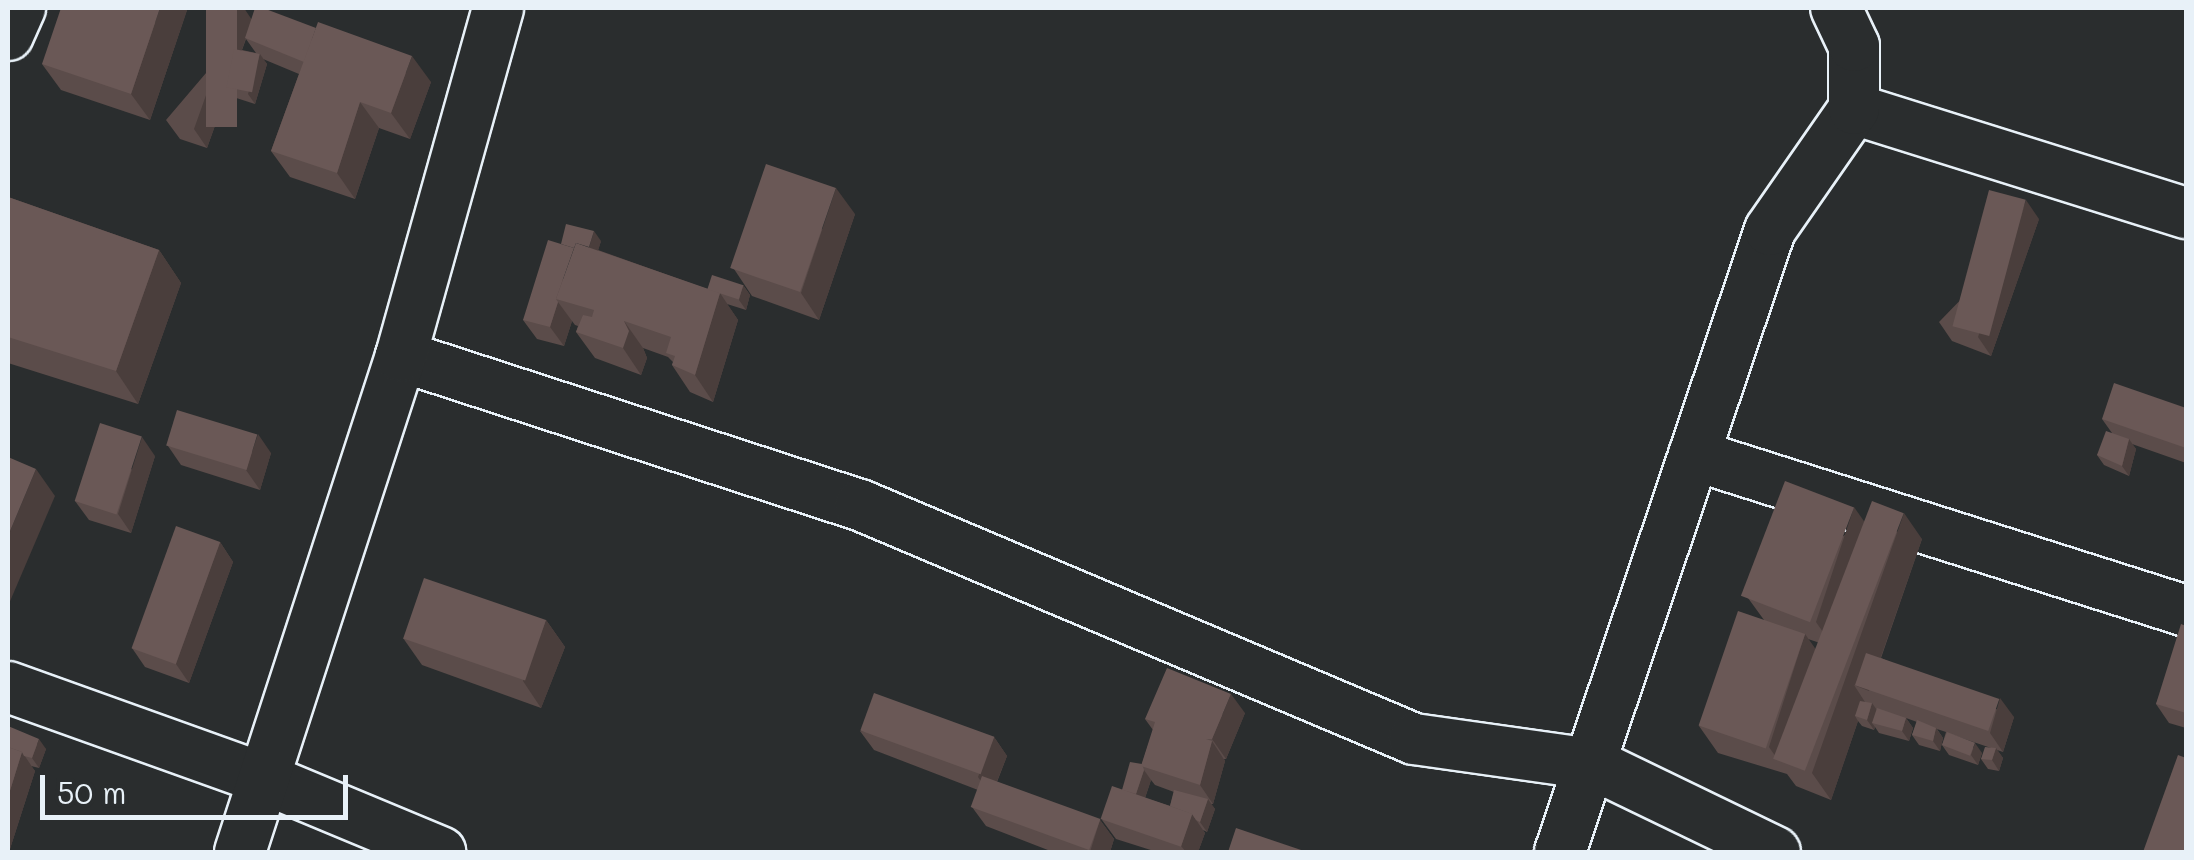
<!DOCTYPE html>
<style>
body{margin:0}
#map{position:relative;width:2194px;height:860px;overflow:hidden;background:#2a2d2e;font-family:Mali,sans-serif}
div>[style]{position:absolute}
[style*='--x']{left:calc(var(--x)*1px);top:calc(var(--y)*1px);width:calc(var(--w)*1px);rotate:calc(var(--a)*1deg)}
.roads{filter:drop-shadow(2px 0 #e8f1f8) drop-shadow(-2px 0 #e8f1f8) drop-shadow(0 2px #e8f1f8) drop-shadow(0 -2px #e8f1f8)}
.minor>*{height:50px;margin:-25px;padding:0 25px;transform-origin:25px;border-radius:25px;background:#2a2d2e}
.wall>*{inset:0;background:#5b4c4a}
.shaded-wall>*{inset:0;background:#4a3e3c}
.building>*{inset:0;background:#6a5856;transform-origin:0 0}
span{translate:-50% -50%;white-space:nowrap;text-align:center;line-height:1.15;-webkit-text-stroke:8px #2a2d2e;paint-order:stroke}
.frame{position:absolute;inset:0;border:10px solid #e8f1f8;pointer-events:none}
.scale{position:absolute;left:40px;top:775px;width:308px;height:45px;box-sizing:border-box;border:5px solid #e8f1f8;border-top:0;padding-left:12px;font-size:30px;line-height:35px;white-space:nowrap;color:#e8f1f8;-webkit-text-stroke:8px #2a2d2e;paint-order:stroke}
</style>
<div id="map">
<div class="roads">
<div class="minor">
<div style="--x:8;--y:35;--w:30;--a:-66"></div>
<div style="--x:1854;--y:109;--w:348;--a:17.4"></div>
<div style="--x:401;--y:356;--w:483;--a:18"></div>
<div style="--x:860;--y:505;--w:601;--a:22.9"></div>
<div style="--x:1414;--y:739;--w:181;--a:8"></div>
<div style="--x:1593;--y:764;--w:202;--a:25.8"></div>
<div style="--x:1694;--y:455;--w:516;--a:17.59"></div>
<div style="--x:8;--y:687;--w:273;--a:19.7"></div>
<div style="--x:265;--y:779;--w:190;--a:22.6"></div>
<div style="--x:240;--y:852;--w:521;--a:-72.02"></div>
<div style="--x:401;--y:356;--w:361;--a:-74.4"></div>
<div style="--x:1560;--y:852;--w:656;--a:-71.34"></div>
<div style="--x:1770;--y:230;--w:147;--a:-55.2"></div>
<div style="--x:1854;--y:109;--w:63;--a:-90"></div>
<div style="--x:1854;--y:46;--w:42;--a:-115.3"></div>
</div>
</div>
<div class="wall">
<div style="clip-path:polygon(187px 10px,150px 120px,61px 90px,42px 64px)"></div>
<div style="clip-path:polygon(evenodd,252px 19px,431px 82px,410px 139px,379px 128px,355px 199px,290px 177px,271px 151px,299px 74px,263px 59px,267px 64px,255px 104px,230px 96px,227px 92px,207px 148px,180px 139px,166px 120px,252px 19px,246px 39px,256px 53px,242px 50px,246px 39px)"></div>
<div style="clip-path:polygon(8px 197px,159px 250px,181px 283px,138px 404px,8px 363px)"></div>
<div style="clip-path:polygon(855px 214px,819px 320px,752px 296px,734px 269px)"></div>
<div style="clip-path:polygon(2039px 219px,1991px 356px,1952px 341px,1939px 322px)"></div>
<div style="clip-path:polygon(601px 241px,598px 250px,707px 289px,743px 285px,750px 295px,746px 310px,727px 304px,738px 320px,713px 402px,690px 392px,672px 365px,673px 362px,668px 357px,643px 348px,647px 358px,641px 375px,595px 358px,576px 332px,578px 326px,575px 325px,572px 321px,564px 346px,537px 339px,523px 320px)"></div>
<div style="clip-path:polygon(2186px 408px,2186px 463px,2132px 444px,2136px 449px,2129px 476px,2104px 465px,2097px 455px,2112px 433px,2102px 419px)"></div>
<div style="clip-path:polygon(168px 446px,271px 453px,260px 490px,181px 465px)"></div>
<div style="clip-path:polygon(155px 456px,131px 533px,89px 520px,75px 501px)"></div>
<div style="clip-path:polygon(evenodd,1865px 522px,1922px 539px,1881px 658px,2014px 717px,2003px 752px,1997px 750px,2003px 758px,1999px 771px,1988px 769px,1981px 759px,1991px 748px,1953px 735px,1982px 753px,1978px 765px,1949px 755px,1942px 745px,1946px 732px,1937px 729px,1943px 738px,1940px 751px,1919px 745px,1912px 735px,1917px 722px,1906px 718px,1913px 728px,1909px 741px,1879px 733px,1875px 727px,1874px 730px,1862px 726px,1858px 721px,1831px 800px,1796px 786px,1787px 774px,1718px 753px,1699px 726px,1764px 620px,1748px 598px,1865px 522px,1808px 639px,1820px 643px,1817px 652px,1808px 639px)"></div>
<div style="clip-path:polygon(220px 542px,233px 562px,189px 683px,145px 667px,132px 648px)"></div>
<div style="clip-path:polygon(546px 620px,565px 647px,541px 708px,422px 665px,403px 638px)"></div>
<div style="clip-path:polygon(2186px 626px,2186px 728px,2169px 723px,2156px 704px)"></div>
<div style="clip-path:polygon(evenodd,1245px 713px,1226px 759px,1224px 759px,1225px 761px,1213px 804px,1211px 804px,1215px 809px,1207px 832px,1203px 830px,1205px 833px,1198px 852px,1157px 852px,1116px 839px,1102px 820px,1122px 790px,1142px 764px,1153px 730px,1145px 719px,1245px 713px,1151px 780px,1155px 785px,1174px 792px,1170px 806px,1145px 798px,1151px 780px)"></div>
<div style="clip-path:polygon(8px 726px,46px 749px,39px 768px,31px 766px,35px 771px,9px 852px)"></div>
<div style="clip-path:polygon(860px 731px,994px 737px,1007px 756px,997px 782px,1100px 820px,1114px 839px,1110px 852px,1053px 852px,986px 826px,972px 807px,978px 790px,874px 750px)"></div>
</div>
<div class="shaded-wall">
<div style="clip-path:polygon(160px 8px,185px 8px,187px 10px,150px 120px,131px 94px)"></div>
<div style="clip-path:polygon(237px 8px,244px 8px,252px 20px,229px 88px,223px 86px,227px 92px,207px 148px,194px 129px)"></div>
<div style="clip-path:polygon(260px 54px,267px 64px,255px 104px,248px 94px)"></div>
<div style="clip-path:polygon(412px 56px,431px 82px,410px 139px,391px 113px)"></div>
<div style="clip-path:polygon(360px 102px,379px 128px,355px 199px,337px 173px)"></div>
<div style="clip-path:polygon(836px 188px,855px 214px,819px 320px,801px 293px)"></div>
<div style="clip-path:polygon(2026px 200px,2039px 219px,1991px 356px,1978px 337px)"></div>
<div style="clip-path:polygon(594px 231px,601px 241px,594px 264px,587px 254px)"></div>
<div style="clip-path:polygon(159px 250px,181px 283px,138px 404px,116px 371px)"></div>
<div style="clip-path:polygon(743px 285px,750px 295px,746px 310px,739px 300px)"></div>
<div style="clip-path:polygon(720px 293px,738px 320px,713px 402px,695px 375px)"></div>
<div style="clip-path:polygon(558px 302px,572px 321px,564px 346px,550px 327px)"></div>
<div style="clip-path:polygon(624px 321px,643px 348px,647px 358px,641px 375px,623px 348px)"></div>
<div style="clip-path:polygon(258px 434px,271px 453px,260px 490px,246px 470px)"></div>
<div style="clip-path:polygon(142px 437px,155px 456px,131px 533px,118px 514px)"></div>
<div style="clip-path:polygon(2129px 439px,2136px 449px,2129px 476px,2122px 466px)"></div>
<div style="clip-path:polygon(36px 469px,55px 496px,8px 606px,8px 536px)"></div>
<div style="clip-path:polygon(1854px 507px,1873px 534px,1834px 648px,1816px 622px)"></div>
<div style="clip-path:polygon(1904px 513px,1922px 539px,1869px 691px,1854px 685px,1865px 702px,1855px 716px,1858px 721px,1831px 800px,1812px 773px)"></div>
<div style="clip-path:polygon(220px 542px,233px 562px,189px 683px,176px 664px)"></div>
<div style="clip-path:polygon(546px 620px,565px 647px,541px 708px,523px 681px)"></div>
<div style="clip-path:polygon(1805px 634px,1824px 661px,1778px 760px,1769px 747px)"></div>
<div style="clip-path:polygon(1231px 694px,1245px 713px,1226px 759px,1212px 739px)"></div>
<div style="clip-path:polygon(2000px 698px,2014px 717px,2003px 752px,1990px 733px)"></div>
<div style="clip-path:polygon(1872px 703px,1879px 713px,1872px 723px,1875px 727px,1874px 730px,1867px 720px)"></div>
<div style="clip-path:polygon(1906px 718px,1913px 728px,1909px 741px,1902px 731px)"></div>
<div style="clip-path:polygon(1936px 728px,1943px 738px,1940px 751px,1933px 741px)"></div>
<div style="clip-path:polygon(994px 737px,1007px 756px,991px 796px,978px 777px)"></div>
<div style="clip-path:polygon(39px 739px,46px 749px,39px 768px,32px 758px)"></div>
<div style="clip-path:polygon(1212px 741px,1225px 761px,1213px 804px,1200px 785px)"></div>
<div style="clip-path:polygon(1975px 743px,1982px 753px,1978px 765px,1971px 755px)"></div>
<div style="clip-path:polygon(1996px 748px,2003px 758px,1999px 771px,1992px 760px)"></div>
<div style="clip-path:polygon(22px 752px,35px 771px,9px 852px,8px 852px,8px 797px)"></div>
<div style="clip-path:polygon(1144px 770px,1151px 780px,1142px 807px,1135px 797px)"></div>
<div style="clip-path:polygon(1208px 799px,1215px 809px,1207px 832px,1200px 822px)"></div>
<div style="clip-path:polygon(1192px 814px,1205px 833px,1198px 852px,1186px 852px,1181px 846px)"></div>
<div style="clip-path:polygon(1100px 820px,1114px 839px,1110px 852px,1090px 852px)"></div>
</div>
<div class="building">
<div style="clip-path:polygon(61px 8px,160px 8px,131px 94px,42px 64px)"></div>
<div style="left:206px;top:8px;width:31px;height:119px"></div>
<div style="clip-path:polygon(255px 8px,263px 8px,316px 28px,304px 62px,245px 38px)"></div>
<div style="clip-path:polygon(318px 22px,412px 56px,391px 113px,360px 102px,337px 173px,271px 151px)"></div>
<div style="left:234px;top:49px;width:26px;height:39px;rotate:11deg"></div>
<div style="left:766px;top:164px;width:74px;height:110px;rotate:19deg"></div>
<div style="left:1989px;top:190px;width:38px;height:141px;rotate:15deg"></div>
<div style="clip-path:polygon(8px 197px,159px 250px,116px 371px,8px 337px)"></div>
<div style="clip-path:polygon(566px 224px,594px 231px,589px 247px,576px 243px,574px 248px,561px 244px)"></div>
<div style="clip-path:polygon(548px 240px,574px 248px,556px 299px,558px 302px,550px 327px,523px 320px)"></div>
<div style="clip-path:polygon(576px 243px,720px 293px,695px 375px,672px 365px,675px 356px,666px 353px,671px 337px,624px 321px,629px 331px,623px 348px,576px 332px,583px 315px,592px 317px,594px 310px,556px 299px)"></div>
<div style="left:712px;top:275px;width:33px;height:15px;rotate:18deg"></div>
<div style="clip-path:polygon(2114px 383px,2186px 408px,2186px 448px,2102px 419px)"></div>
<div style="left:177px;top:410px;width:84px;height:37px;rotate:17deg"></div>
<div style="left:100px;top:423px;width:44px;height:82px;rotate:18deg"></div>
<div style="clip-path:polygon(2106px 431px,2129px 439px,2122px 466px,2097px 455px)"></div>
<div style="clip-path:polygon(8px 457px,36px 469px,8px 536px)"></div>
<div style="left:1785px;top:481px;width:74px;height:123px;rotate:21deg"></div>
<div style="left:1872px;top:501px;width:34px;height:276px;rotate:21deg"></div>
<div style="left:176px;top:526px;width:47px;height:130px;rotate:20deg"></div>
<div style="left:424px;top:578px;width:129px;height:64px;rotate:19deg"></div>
<div style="left:1738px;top:611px;width:71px;height:121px;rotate:19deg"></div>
<div style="clip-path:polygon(2181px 624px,2186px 626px,2186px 713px,2156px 704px)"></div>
<div style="left:1866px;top:653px;width:141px;height:34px;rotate:19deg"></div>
<div style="clip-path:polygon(1167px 668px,1231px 694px,1212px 739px,1206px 739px,1212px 741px,1200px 785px,1141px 766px,1155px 722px,1145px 719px)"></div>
<div style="left:874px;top:693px;width:128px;height:40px;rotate:20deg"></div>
<div style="clip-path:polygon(1860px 701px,1872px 703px,1867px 720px,1855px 716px)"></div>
<div style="clip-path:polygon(1877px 708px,1906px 718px,1902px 731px,1872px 723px)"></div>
<div style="clip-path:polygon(1917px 720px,1936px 728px,1933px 741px,1912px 735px)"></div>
<div style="clip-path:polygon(8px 726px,39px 739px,32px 758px,24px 756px,22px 752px,8px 747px)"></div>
<div style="left:1947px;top:732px;width:30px;height:14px;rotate:21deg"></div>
<div style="clip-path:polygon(8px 747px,22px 752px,8px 797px)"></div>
<div style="clip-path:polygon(1985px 747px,1996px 748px,1992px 760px,1981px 759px)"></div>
<div style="clip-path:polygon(2178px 755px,2186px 758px,2186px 852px,2143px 852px)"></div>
<div style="clip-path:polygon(1130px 762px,1142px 764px,1144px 770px,1136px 794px,1122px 790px)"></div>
<div style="left:982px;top:776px;width:126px;height:33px;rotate:20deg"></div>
<div style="left:1112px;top:786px;width:85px;height:35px;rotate:19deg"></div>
<div style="clip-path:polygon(1174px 790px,1208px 799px,1200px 822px,1196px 820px,1192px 814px,1170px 806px)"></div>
<div style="clip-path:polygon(1236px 828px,1307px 852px,1228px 852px)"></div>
</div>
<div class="frame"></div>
<div class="scale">50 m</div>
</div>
